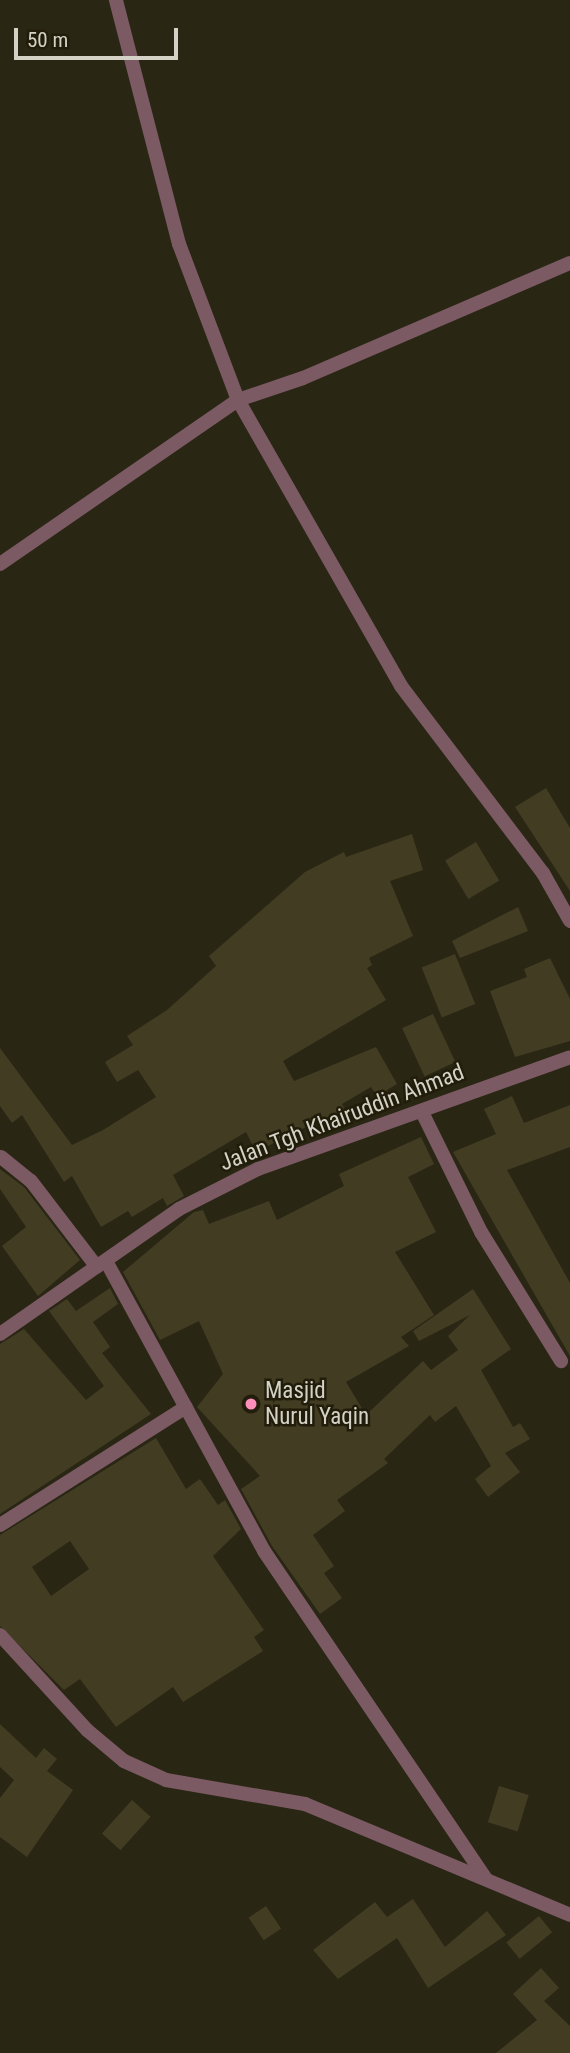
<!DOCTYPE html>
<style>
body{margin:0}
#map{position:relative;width:570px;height:2053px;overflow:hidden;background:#2a2614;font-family:"Roboto Condensed",sans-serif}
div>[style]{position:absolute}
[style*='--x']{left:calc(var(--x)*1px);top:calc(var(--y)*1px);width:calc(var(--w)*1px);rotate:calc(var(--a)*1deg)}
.building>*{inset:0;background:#423c23;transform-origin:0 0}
.minor>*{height:14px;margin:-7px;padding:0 7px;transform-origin:7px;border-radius:7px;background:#7b5a63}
.tertiary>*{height:14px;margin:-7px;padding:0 7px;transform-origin:7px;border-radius:7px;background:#7b5a63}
.dots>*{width:19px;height:19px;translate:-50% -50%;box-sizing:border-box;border:4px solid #211d0a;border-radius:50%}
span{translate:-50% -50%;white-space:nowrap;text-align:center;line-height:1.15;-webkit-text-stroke:5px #211d0a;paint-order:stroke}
.street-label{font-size:23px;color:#d4d2c6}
.poi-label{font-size:23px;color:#d4d2c6}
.left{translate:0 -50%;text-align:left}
.scale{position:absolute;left:14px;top:28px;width:164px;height:32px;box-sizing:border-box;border:4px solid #d4d2c6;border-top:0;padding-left:9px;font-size:21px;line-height:24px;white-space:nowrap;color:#d4d2c6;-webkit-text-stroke:5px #211d0a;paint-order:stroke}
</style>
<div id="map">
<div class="building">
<div style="clip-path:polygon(546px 788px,570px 828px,570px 891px,515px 807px)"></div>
<div style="clip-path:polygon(412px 834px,423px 870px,390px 881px,413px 936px,369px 958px,372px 965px,367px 968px,386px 1000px,283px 1061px,294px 1081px,376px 1047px,397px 1084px,377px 1096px,371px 1087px,342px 1104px,348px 1116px,329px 1127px,324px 1118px,256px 1152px,246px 1132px,173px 1175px,184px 1196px,167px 1206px,163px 1198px,132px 1217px,128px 1211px,101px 1227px,72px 1176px,64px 1182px,22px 1115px,12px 1123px,0 1106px,0 1048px,72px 1145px,103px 1130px,156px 1097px,138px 1070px,117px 1082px,105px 1062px,133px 1045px,127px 1036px,167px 1010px,216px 966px,209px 956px,305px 872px,344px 852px,346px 857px)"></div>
<div style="left:476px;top:842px;width:45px;height:36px;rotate:59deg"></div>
<div style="clip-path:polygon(518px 907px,528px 931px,460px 958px,452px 941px)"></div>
<div style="left:455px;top:954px;width:54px;height:36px;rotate:68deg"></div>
<div style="clip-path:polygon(550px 958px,570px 999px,570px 1041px,515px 1057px,490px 991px,527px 977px,524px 969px)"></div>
<div style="left:433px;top:1014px;width:53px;height:34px;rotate:65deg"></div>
<div style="clip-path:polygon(512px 1096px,524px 1123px,570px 1105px,570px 1147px,507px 1170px,570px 1283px,570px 1356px,453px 1152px,496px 1134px,484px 1109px)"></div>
<div style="clip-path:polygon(421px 1137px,434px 1164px,408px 1177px,436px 1232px,395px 1252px,434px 1315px,401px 1337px,409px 1346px,346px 1382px,366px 1415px,423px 1361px,431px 1370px,458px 1350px,448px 1336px,470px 1315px,419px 1341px,413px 1331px,473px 1289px,511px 1349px,481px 1370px,513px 1427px,520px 1423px,530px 1439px,505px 1453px,520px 1472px,488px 1497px,475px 1479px,491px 1466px,456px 1406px,435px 1422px,430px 1415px,384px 1459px,388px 1463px,337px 1500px,345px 1511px,313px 1535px,334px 1566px,324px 1573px,342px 1598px,320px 1614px,272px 1546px,241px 1489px,260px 1476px,197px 1407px,223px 1374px,199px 1321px,160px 1340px,123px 1272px,194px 1212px,203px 1210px,209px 1224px,269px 1201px,277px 1220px,344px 1186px,339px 1174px)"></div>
<div style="clip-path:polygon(0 1169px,24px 1187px,80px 1260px,38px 1296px,2px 1246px,26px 1227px,0 1189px)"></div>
<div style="clip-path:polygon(110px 1288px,118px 1304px,93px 1322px,110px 1347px,102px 1353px,151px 1414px,0 1514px,0 1344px,24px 1329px,86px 1400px,104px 1386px,49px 1311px,67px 1299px,76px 1311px)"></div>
<div style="clip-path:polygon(evenodd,156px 1438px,186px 1489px,200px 1479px,218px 1505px,225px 1500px,241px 1529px,213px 1556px,264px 1630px,254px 1637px,263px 1651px,183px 1702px,173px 1687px,116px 1727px,80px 1679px,64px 1690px,0 1626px,0 1535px,156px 1438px,70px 1541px,89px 1569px,51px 1596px,32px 1567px,70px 1541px)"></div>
<div style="clip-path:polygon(0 1724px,36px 1758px,44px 1748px,57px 1759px,47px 1771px,73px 1790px,27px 1857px,0 1837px,0 1798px,14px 1780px,0 1767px)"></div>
<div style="left:499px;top:1786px;width:31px;height:38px;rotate:17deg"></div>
<div style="left:132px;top:1800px;width:25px;height:45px;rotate:42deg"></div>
<div style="clip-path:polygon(413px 1899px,445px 1947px,487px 1911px,506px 1935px,428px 1988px,397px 1938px,338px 1979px,313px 1950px,375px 1902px,387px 1917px)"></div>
<div style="left:266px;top:1906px;width:27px;height:21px;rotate:56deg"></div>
<div style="left:539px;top:1916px;width:21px;height:42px;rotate:51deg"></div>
<div style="clip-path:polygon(541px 1968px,559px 1988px,544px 2001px,570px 2026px,570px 2053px,496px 2053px,537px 2020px,513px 1994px)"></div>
</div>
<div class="minor">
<div style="--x:570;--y:263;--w:291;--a:156.7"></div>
<div style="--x:303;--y:378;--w:69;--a:161.3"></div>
<div style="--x:238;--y:400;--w:329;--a:60.3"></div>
<div style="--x:401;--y:686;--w:235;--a:52.8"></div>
<div style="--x:543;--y:873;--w:55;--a:60.6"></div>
<div style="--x:0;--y:564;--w:289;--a:-34.6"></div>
<div style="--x:238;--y:400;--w:167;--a:-110.7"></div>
<div style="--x:179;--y:244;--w:252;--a:-104.5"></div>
<div style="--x:422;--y:1112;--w:134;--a:63.8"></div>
<div style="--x:481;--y:1232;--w:152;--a:58.2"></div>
<div style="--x:1;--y:1157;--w:38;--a:39"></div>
<div style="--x:31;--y:1181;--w:108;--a:52.5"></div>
<div style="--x:106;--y:1261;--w:330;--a:61.4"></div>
<div style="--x:264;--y:1551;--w:395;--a:55.9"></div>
<div style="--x:0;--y:1525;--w:220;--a:-32.4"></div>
<div style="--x:0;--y:1635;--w:129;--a:47.5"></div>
<div style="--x:87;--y:1730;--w:48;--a:40"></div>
<div style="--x:124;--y:1761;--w:46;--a:24.3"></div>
<div style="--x:166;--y:1780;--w:141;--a:9.8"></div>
<div style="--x:305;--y:1804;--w:287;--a:22.7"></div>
</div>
<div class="tertiary">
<div style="--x:0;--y:1334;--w:218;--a:-34.9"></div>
<div style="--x:179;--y:1209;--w:89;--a:-26.9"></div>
<div style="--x:258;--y:1169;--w:331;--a:-19.7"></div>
</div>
<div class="dots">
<div style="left:251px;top:1404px;background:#ff8ebb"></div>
</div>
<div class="street-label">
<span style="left:342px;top:1118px;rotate:-21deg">Jalan Tgh Khairuddin Ahmad</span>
</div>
<div class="poi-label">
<span class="left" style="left:265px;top:1404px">Masjid<br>Nurul Yaqin</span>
</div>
<div class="scale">50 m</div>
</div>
